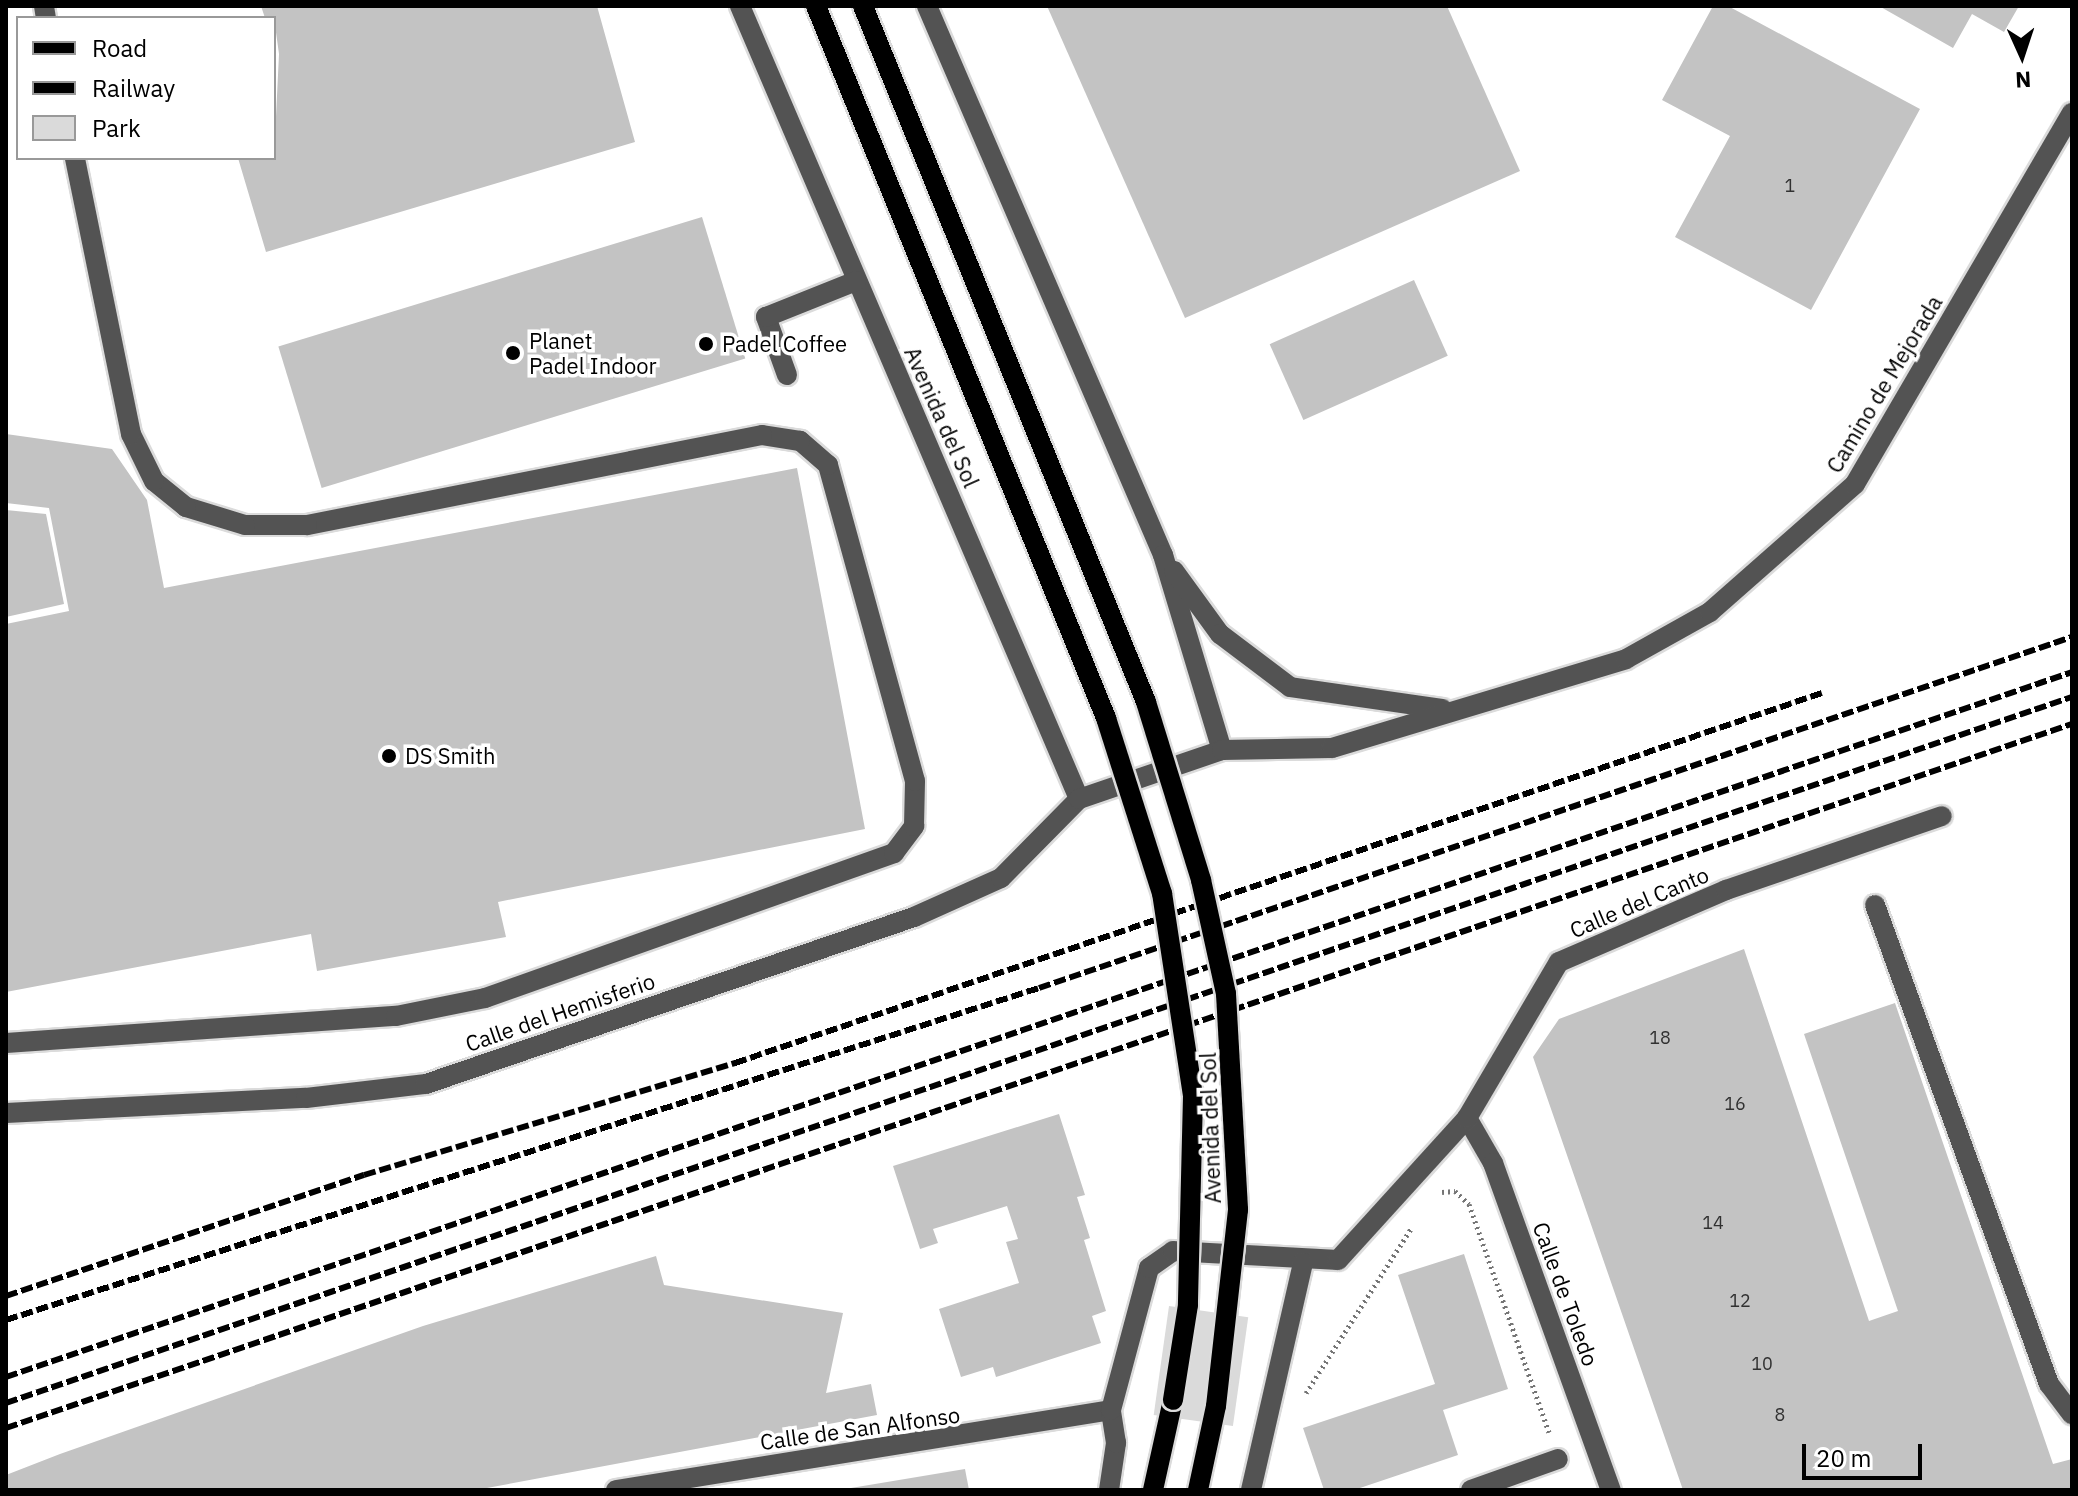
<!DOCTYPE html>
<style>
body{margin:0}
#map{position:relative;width:2078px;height:1496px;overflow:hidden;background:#fff;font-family:"IBM Plex Sans",sans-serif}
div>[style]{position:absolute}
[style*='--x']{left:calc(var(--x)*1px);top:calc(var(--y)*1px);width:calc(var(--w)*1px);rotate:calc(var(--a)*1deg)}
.green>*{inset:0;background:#dadada;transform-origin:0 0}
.building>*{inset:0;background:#c3c3c3;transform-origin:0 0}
.path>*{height:5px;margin-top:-2.5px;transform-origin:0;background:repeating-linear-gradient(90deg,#757575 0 2px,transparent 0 6px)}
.roads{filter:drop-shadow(2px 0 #dbdbdb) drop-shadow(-2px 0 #dbdbdb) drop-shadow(0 2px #dbdbdb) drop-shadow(0 -2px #dbdbdb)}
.minor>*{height:20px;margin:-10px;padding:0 10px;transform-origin:10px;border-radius:10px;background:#535353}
.major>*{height:20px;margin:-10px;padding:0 10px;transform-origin:10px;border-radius:10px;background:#000}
.rail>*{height:6px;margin-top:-3px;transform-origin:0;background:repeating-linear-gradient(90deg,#000 0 12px,transparent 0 16px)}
.bridges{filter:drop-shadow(2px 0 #dbdbdb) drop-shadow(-2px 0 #dbdbdb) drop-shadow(0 2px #dbdbdb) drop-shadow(0 -2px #dbdbdb)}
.major-bridge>*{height:20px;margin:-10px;padding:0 10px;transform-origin:10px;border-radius:10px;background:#000}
.dots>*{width:22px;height:22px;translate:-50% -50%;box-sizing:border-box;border:4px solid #fff;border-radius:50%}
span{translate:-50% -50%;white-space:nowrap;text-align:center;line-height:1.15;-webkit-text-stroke:7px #fff;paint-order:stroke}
.number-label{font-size:18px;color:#313131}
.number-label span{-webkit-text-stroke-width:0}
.poi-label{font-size:22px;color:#000}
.left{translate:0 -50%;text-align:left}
.street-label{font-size:22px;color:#000}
.frame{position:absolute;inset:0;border:8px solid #000;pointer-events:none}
.legend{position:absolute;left:16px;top:16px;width:260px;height:144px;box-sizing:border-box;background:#fff;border:2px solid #999;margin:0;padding:10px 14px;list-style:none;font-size:24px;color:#000}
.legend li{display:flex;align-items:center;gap:16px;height:40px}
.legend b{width:40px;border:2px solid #999}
.north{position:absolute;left:1982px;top:16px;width:80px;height:80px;-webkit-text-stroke:6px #fff;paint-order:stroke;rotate:177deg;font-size:22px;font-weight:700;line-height:32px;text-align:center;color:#000}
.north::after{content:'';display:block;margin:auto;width:28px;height:36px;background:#000;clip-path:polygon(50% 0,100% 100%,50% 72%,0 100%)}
.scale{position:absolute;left:1802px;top:1444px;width:120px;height:36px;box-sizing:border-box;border:4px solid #000;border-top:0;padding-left:10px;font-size:24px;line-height:28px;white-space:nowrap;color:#000;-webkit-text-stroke:6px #fff;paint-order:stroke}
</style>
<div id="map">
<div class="green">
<div style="left:1169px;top:1306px;width:80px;height:110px;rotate:8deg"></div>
</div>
<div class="building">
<div style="clip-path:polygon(261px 6px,597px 6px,635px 142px,266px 252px,238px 158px,274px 158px,279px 54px,274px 18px,265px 18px)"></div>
<div style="clip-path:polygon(1047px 6px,1447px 6px,1520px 171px,1185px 318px)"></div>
<div style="clip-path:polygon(1713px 6px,1728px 6px,1920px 109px,1811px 310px,1675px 237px,1730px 136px,1662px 100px)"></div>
<div style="clip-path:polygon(1879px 6px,2019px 6px,2004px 32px,1972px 14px,1953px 48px)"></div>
<div style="left:702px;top:217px;width:148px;height:443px;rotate:73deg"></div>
<div style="left:1414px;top:280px;width:83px;height:158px;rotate:66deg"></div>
<div style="clip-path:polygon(6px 434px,112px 449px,147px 500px,164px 588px,797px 468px,865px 829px,498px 902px,506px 937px,317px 971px,311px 934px,6px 992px,6px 624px,69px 611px,49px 508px,6px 503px)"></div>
<div style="clip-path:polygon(6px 510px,46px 514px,64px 604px,6px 617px)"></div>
<div style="clip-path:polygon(1744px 949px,1869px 1321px,1898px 1311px,1804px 1034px,1895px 1003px,2053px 1464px,2072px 1459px,2072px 1490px,1683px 1490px,1533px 1057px,1559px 1019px)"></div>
<div style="clip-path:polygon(1059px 1114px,1085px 1195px,1077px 1197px,1090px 1238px,1084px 1240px,1106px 1311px,1092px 1316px,1101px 1343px,996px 1377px,993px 1367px,961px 1377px,939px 1309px,1019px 1283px,1006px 1242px,1018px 1239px,1007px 1206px,933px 1229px,938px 1243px,920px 1249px,893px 1166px)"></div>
<div style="clip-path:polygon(1464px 1254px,1508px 1389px,1443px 1410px,1458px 1455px,1354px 1490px,1324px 1490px,1303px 1428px,1435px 1384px,1398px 1275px)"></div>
<div style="clip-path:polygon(656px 1256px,664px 1285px,843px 1313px,826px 1393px,871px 1384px,877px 1415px,476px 1490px,6px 1490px,6px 1475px,60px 1454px,423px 1326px)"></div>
<div style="clip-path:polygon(965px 1469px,969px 1490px,851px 1490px,851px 1488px)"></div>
</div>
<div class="path">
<div style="--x:1442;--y:1192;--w:13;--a:-4"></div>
<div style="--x:1455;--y:1191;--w:19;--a:43"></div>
<div style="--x:1469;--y:1204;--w:242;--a:70.7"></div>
<div style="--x:1306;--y:1393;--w:195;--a:-57.4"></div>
</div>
<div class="roads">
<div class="minor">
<div style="--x:44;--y:6;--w:12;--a:81"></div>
<div style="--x:740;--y:6;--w:862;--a:66.85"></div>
<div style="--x:927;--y:6;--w:598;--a:66.74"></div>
<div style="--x:1163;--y:555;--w:204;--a:73.2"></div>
<div style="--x:787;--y:375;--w:62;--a:-109.9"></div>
<div style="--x:766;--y:317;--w:97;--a:-21.8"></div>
<div style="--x:1174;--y:571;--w:78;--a:53.9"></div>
<div style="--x:1220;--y:634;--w:88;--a:37.1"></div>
<div style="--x:1290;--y:687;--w:154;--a:8.2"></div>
<div style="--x:1875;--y:905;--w:510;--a:70.04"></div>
<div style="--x:2049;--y:1384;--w:38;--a:53"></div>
<div style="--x:6;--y:1043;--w:391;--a:-4"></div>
<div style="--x:396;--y:1016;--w:91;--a:-11.4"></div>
<div style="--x:485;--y:998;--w:434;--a:-19.5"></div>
<div style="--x:894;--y:853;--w:34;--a:-53"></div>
<div style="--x:914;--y:826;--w:45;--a:-88.7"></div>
<div style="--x:915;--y:781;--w:328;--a:-105.4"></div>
<div style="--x:828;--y:465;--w:37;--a:-139"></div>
<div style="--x:800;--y:441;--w:38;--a:-171"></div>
<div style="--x:762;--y:435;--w:464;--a:168.8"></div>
<div style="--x:307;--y:525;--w:62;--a:180"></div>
<div style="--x:245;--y:525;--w:62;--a:-163"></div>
<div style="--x:186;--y:507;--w:41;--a:-140.9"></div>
<div style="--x:154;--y:481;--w:52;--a:-116.1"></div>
<div style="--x:131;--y:434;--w:282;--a:-101.5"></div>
<div style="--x:6;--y:1113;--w:300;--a:-2.9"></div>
<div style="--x:306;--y:1098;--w:121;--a:-6.7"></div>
<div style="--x:426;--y:1084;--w:516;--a:-18.89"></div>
<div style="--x:914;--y:917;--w:95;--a:-24.1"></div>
<div style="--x:1001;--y:878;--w:111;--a:-45.4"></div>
<div style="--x:1079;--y:799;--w:151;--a:-18.9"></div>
<div style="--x:1222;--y:750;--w:110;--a:-1"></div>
<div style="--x:1332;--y:748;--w:307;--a:-16.8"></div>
<div style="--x:1626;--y:659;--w:96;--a:-29.2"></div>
<div style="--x:1710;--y:612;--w:193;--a:-41.4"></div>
<div style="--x:1855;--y:484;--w:430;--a:-59.7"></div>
<div style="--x:1467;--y:1118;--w:52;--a:60"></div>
<div style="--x:1493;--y:1163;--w:348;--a:70.2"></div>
<div style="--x:616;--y:1490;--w:501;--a:-9.18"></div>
<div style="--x:1109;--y:1490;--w:48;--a:-81.5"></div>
<div style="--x:1116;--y:1443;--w:33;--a:-99"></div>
<div style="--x:1111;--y:1410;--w:147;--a:-75"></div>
<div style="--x:1149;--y:1268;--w:29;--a:-35"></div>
<div style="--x:1173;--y:1251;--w:165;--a:3.1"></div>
<div style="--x:1338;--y:1260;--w:192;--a:-47.7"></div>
<div style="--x:1467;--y:1118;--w:181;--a:-59.5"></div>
<div style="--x:1559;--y:962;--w:182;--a:-23.3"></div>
<div style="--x:1726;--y:890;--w:228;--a:-18.9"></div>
<div style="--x:1251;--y:1490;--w:233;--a:-77.1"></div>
<div style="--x:1471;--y:1490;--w:92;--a:-19.6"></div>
</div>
<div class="major">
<div style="--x:1153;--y:1490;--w:92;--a:-77.5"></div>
</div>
</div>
<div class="rail">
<div style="--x:6;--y:1296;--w:378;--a:-18.7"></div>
<div style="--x:364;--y:1175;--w:388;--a:-16.8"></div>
<div style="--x:735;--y:1063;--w:1151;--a:-18.8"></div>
<div style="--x:6;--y:1320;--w:1085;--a:-17.82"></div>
<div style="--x:1039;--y:988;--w:1091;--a:-18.77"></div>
<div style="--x:6;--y:1377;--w:2183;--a:-18.84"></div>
<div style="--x:6;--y:1403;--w:2183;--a:-18.87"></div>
<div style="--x:6;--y:1428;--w:2183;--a:-18.82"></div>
</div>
<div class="bridges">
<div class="major-bridge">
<div style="--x:816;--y:6;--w:769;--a:67.84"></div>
<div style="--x:1106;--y:718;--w:184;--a:72.3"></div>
<div style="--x:1162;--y:893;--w:205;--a:81.3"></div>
<div style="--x:1193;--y:1096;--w:209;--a:91.4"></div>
<div style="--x:1188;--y:1305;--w:96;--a:99"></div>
<div style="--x:863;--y:6;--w:751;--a:67.87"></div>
<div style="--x:1146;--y:702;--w:186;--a:72.8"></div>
<div style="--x:1201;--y:880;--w:117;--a:77.6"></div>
<div style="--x:1226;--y:994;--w:216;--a:86.8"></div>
<div style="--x:1238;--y:1210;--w:197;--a:96.4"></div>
<div style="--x:1216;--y:1406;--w:86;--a:102.1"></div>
</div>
</div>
<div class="dots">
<div style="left:706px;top:344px;background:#000"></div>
<div style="left:513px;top:353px;background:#000"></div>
<div style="left:389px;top:756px;background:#000"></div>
</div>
<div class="number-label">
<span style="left:1790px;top:186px">1</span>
<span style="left:1660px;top:1038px">18</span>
<span style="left:1735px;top:1104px">16</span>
<span style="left:1713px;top:1223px">14</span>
<span style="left:1740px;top:1301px">12</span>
<span style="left:1762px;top:1364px">10</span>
<span style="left:1780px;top:1415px">8</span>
</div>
<div class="poi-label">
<span class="left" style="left:529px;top:353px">Planet<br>Padel Indoor</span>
<span class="left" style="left:722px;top:344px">Padel Coffee</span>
<span class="left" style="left:405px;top:756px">DS Smith</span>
</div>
<div class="street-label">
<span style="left:1884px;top:384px;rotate:-59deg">Camino de Mejorada</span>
<span style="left:942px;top:417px;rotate:66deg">Avenida del Sol</span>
<span style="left:1639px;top:902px;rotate:-23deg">Calle del Canto</span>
<span style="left:560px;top:1012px;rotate:-19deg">Calle del Hemisferio</span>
<span style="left:1210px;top:1128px;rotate:-92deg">Avenida del Sol</span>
<span style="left:1566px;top:1294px;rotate:70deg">Calle de Toledo</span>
<span style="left:860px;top:1428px;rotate:-8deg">Calle de San Alfonso</span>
</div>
<div class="frame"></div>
<ul class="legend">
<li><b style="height:10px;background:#000"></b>Road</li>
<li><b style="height:10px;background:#000"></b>Railway</li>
<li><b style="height:22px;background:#dadada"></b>Park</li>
</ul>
<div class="north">N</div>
<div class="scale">20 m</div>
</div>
